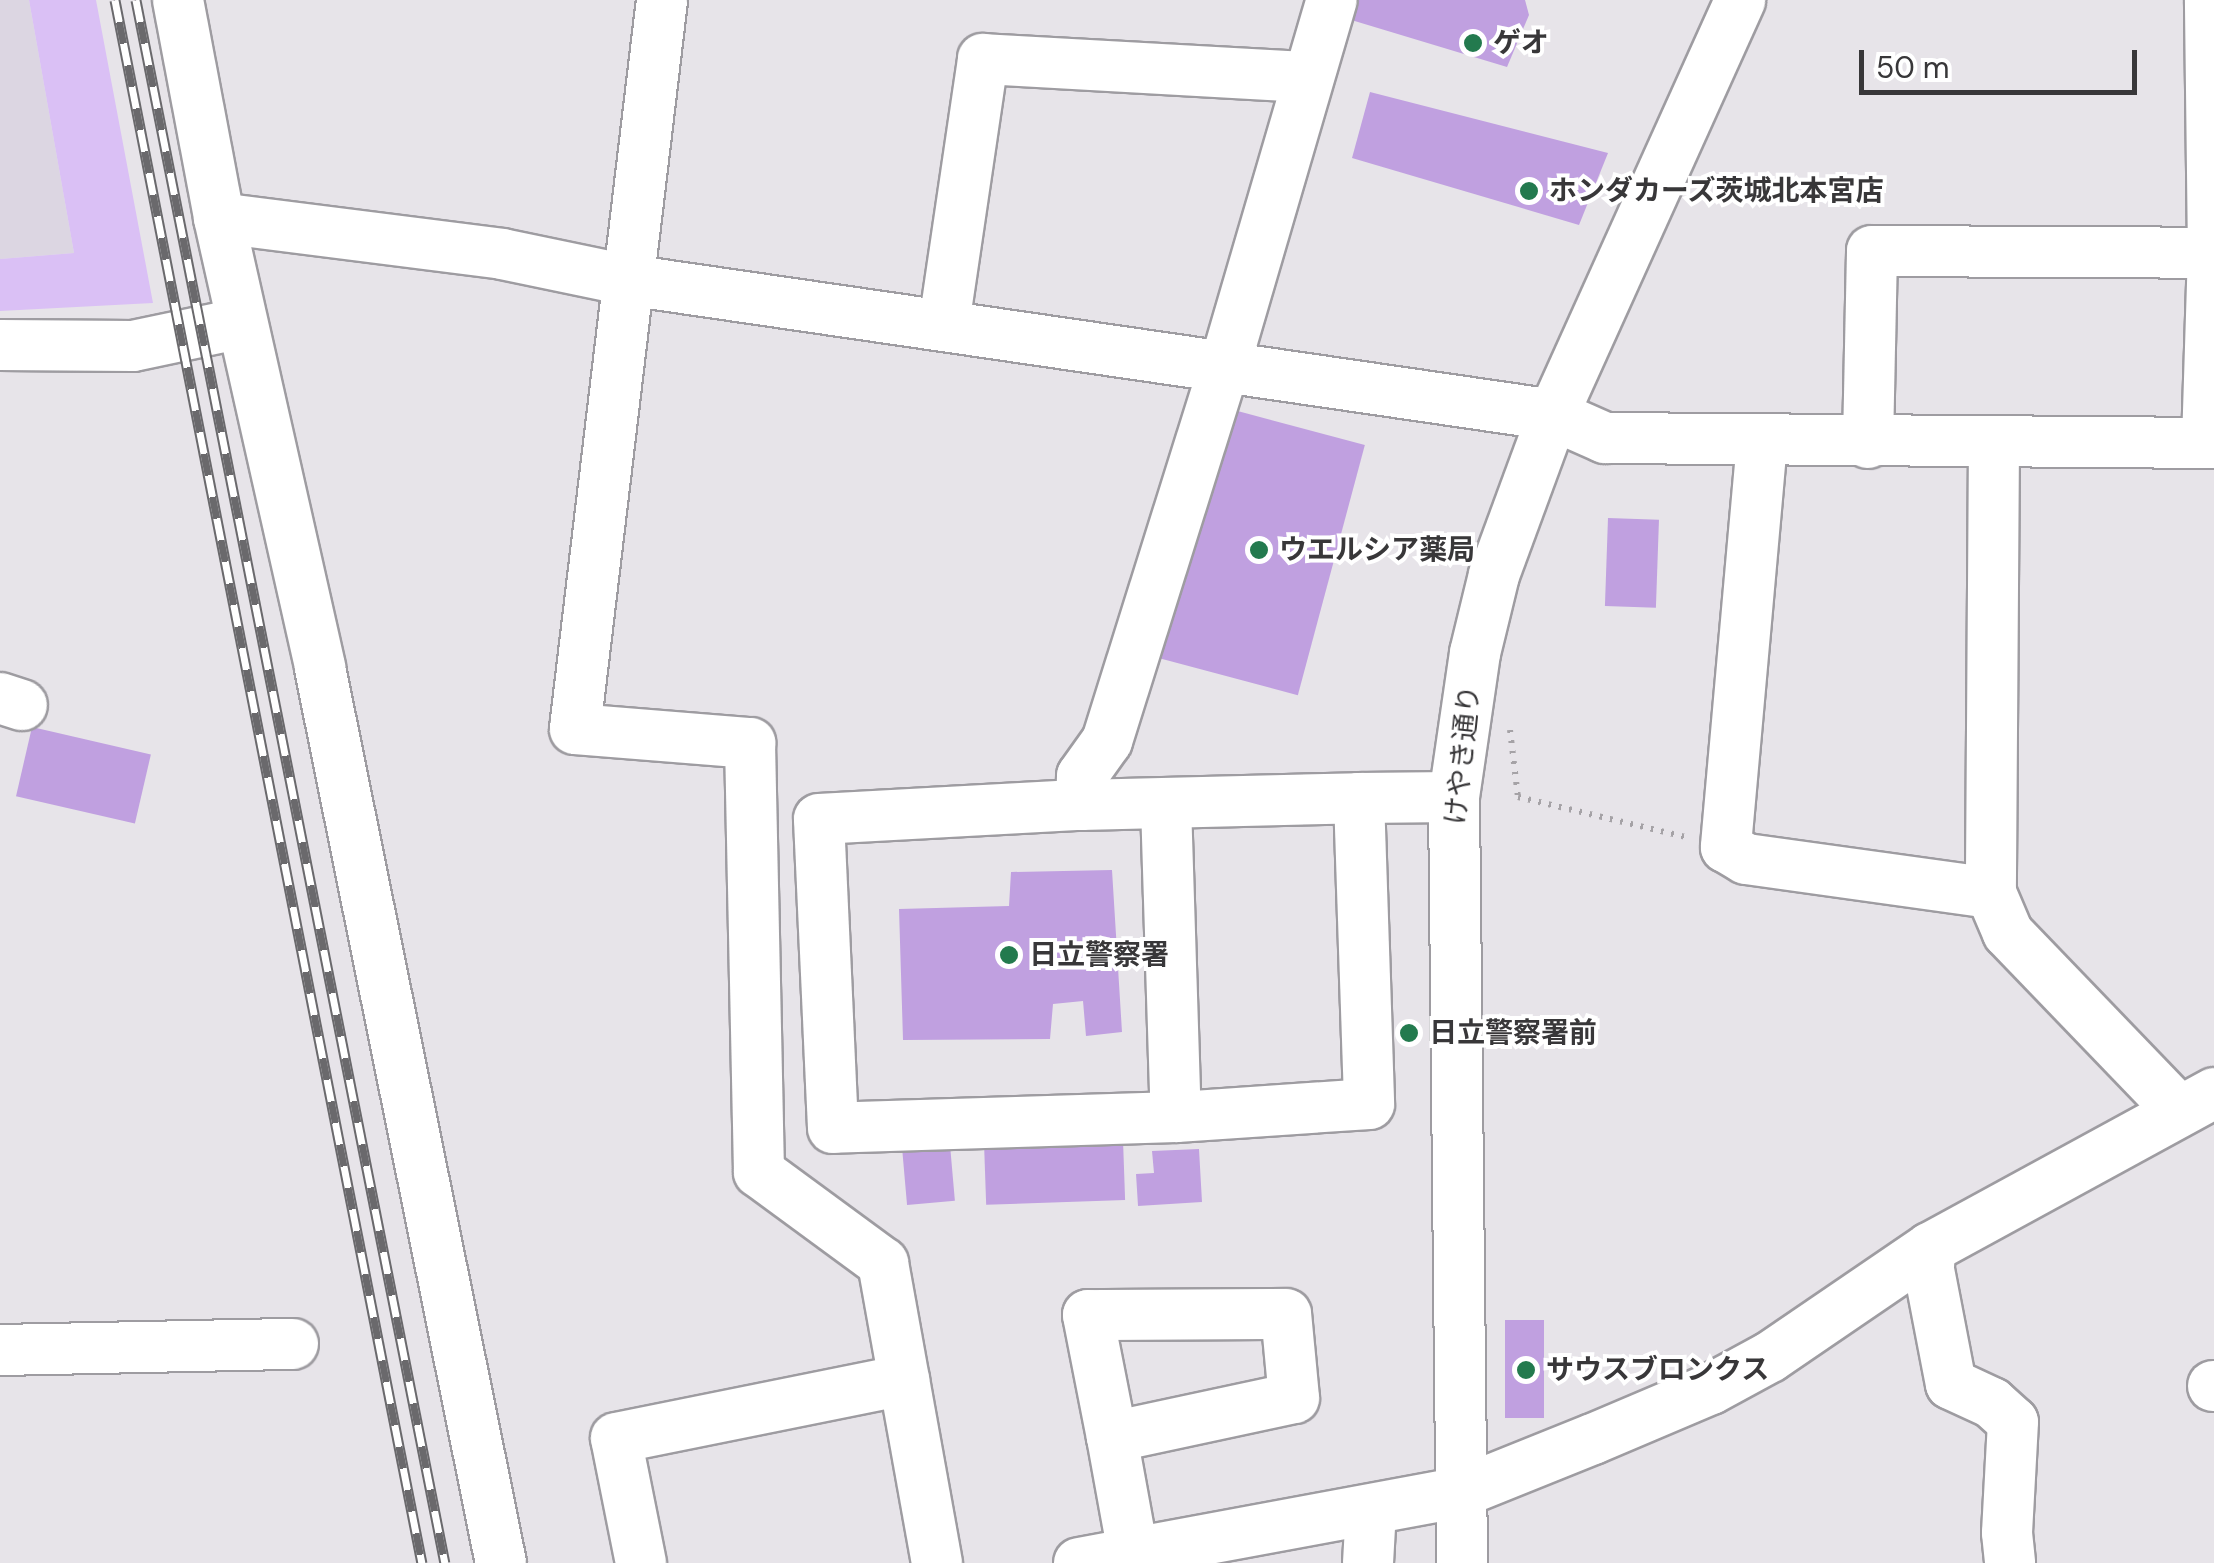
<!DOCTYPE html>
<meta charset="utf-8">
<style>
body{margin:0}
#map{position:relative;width:2214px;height:1563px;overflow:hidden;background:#e7e4e9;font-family:"DM Sans","Noto Sans JP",sans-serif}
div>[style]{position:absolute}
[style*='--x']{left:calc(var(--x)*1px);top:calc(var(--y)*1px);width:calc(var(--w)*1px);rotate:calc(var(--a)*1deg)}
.built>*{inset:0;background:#dcd6e2}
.green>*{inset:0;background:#dac0f5}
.building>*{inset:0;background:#c0a0e0;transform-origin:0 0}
.path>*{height:6px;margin-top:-3px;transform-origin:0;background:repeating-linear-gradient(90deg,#a5a2a6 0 2.5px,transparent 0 10.5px)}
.roads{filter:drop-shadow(2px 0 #9e9ca1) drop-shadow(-2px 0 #9e9ca1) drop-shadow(0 2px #9e9ca1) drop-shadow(0 -2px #9e9ca1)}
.minor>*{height:50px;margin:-25px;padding:0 25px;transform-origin:25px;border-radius:25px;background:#fff}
.rail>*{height:11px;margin-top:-5.5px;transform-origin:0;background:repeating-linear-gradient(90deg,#fff 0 22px,#6a696c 0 44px);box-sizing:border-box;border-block:2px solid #6a696c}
.dots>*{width:28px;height:28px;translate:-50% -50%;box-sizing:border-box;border:5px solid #fff;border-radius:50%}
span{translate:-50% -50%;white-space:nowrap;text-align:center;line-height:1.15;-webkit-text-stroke:8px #fff;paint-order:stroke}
.poi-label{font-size:28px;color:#383739;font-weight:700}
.left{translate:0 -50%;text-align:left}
.street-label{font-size:28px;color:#383739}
.scale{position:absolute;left:1859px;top:50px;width:278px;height:45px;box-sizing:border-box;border:5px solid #383739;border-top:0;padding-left:12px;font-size:30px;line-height:35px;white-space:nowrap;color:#383739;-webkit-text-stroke:8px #fff;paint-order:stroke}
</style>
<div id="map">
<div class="built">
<div style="clip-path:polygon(0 0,29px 0,74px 253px,0 259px)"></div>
</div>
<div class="green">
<div style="clip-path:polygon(29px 0,96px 0,153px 303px,0 311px,0 259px,74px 253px)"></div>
</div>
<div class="building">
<div style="clip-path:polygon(1354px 0,1525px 0,1529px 15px,1507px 67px,1348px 19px)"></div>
<div style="clip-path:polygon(1370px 92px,1608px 153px,1579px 225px,1352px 158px)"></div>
<div style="left:1219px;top:406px;width:151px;height:259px;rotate:15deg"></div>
<div style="left:1608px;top:518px;width:51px;height:88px;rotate:2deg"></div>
<div style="left:32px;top:727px;width:122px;height:71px;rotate:13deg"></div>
<div style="clip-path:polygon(1112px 870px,1122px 1032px,1086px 1036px,1083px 1001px,1053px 1004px,1050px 1039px,903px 1040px,899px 909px,1009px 906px,1011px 872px)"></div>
<div style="left:1123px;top:1140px;width:60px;height:139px;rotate:88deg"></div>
<div style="left:950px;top:1145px;width:56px;height:48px;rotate:85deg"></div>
<div style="clip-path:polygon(1199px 1149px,1202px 1202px,1138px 1206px,1136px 1174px,1154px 1173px,1152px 1151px)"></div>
<div style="left:1505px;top:1320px;width:39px;height:98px"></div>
</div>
<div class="path">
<div style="--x:1510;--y:730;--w:67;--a:83.2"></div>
<div style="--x:1518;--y:797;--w:173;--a:13.4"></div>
</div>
<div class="roads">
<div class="minor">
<div style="--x:178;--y:0;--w:222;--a:79.3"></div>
<div style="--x:219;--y:218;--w:461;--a:77.3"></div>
<div style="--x:320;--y:668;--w:913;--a:78.57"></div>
<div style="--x:662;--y:0;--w:734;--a:96.81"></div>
<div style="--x:575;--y:729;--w:176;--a:4.6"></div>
<div style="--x:750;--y:743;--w:429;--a:88.8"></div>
<div style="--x:759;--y:1172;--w:154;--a:36.3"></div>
<div style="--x:883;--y:1263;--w:305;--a:79.8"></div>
<div style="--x:219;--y:218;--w:285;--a:7.2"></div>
<div style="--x:502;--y:254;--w:129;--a:11.7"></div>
<div style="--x:628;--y:280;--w:935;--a:8.3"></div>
<div style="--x:1553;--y:415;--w:57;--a:23.9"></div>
<div style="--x:1605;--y:438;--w:609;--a:0.47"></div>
<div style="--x:944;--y:324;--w:268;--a:-81.6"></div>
<div style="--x:983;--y:59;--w:324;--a:3.2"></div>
<div style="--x:0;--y:345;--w:133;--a:0.4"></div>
<div style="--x:133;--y:346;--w:111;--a:-11.9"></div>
<div style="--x:1762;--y:442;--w:407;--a:95.1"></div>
<div style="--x:1726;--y:847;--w:23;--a:31"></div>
<div style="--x:1746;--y:859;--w:247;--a:7.9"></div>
<div style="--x:1868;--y:443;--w:192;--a:-88.8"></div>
<div style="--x:1872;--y:251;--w:341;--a:0.3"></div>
<div style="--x:1994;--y:443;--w:450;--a:90.4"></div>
<div style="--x:1991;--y:893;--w:43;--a:67"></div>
<div style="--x:2008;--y:933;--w:247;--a:46.1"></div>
<div style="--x:2207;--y:443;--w:190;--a:-88.2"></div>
<div style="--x:2213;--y:253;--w:253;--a:-90.7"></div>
<div style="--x:0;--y:698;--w:23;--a:18"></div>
<div style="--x:1359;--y:798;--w:306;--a:88.1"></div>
<div style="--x:1369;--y:1104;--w:193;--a:176.1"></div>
<div style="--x:1176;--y:1117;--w:343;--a:178.2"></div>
<div style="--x:833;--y:1128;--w:309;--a:-92.6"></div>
<div style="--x:819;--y:819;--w:262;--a:-3.1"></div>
<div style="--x:1081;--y:805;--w:278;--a:-1.4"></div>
<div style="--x:1359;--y:798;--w:95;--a:-0.6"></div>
<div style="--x:1081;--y:805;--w:29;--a:-88"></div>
<div style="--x:1082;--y:776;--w:43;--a:-54.5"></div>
<div style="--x:1107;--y:741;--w:394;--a:-72.6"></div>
<div style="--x:1225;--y:365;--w:380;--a:-73.7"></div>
<div style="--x:1166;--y:805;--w:312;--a:88.2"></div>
<div style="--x:1930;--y:1248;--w:22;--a:93"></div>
<div style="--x:1929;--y:1270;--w:116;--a:79.1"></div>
<div style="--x:1951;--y:1384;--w:45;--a:24.9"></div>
<div style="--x:1992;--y:1403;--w:28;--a:42"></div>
<div style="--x:2013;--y:1422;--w:111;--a:93.1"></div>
<div style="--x:2007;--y:1533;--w:30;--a:84"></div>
<div style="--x:0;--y:1350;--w:293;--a:-1.2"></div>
<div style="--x:2213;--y:1386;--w:1;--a:0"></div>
<div style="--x:1112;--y:1437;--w:186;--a:-12.1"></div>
<div style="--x:1294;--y:1398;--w:84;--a:-95.4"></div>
<div style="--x:1286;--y:1314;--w:198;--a:179.7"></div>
<div style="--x:1088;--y:1315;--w:124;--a:78.9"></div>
<div style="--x:1112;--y:1437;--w:117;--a:79.7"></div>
<div style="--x:641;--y:1563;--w:127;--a:-101.3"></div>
<div style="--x:616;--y:1438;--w:294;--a:-11.4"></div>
<div style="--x:1079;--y:1563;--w:389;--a:-10.5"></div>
<div style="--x:1461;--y:1492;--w:142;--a:-21.9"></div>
<div style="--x:1593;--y:1439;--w:128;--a:-23"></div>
<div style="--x:1711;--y:1389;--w:67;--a:-28.5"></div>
<div style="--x:1770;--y:1357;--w:194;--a:-34.3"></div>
<div style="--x:1930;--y:1248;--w:324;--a:-28.6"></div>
<div style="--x:1368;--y:1563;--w:53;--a:-86.8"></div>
<div style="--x:1462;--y:1563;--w:766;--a:-90.6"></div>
<div style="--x:1454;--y:797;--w:146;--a:-81.7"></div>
<div style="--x:1475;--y:653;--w:80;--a:-76.3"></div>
<div style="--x:1494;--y:575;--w:171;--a:-69.8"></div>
<div style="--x:1553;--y:415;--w:455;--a:-65.7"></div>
</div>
</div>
<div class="rail">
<div style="--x:115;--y:0;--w:1593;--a:78.89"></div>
<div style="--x:136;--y:0;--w:1593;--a:78.82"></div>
</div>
<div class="dots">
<div style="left:1473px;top:43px;background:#237a4e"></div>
<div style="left:1529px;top:191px;background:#237a4e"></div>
<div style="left:1259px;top:550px;background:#237a4e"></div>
<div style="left:1009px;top:955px;background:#237a4e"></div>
<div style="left:1409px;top:1033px;background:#237a4e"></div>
<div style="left:1526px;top:1370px;background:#237a4e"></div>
</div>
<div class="poi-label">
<span class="left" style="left:1493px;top:43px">ゲオ</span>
<span class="left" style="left:1549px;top:191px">ホンダカーズ茨城北本宮店</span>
<span class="left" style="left:1279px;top:550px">ウエルシア薬局</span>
<span class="left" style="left:1029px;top:955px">日立警察署</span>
<span class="left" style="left:1429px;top:1033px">日立警察署前</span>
<span class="left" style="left:1546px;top:1370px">サウスブロンクス</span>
</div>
<div class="street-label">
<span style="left:1463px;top:755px;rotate:-84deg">けやき通り</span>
</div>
<div class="scale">50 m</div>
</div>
